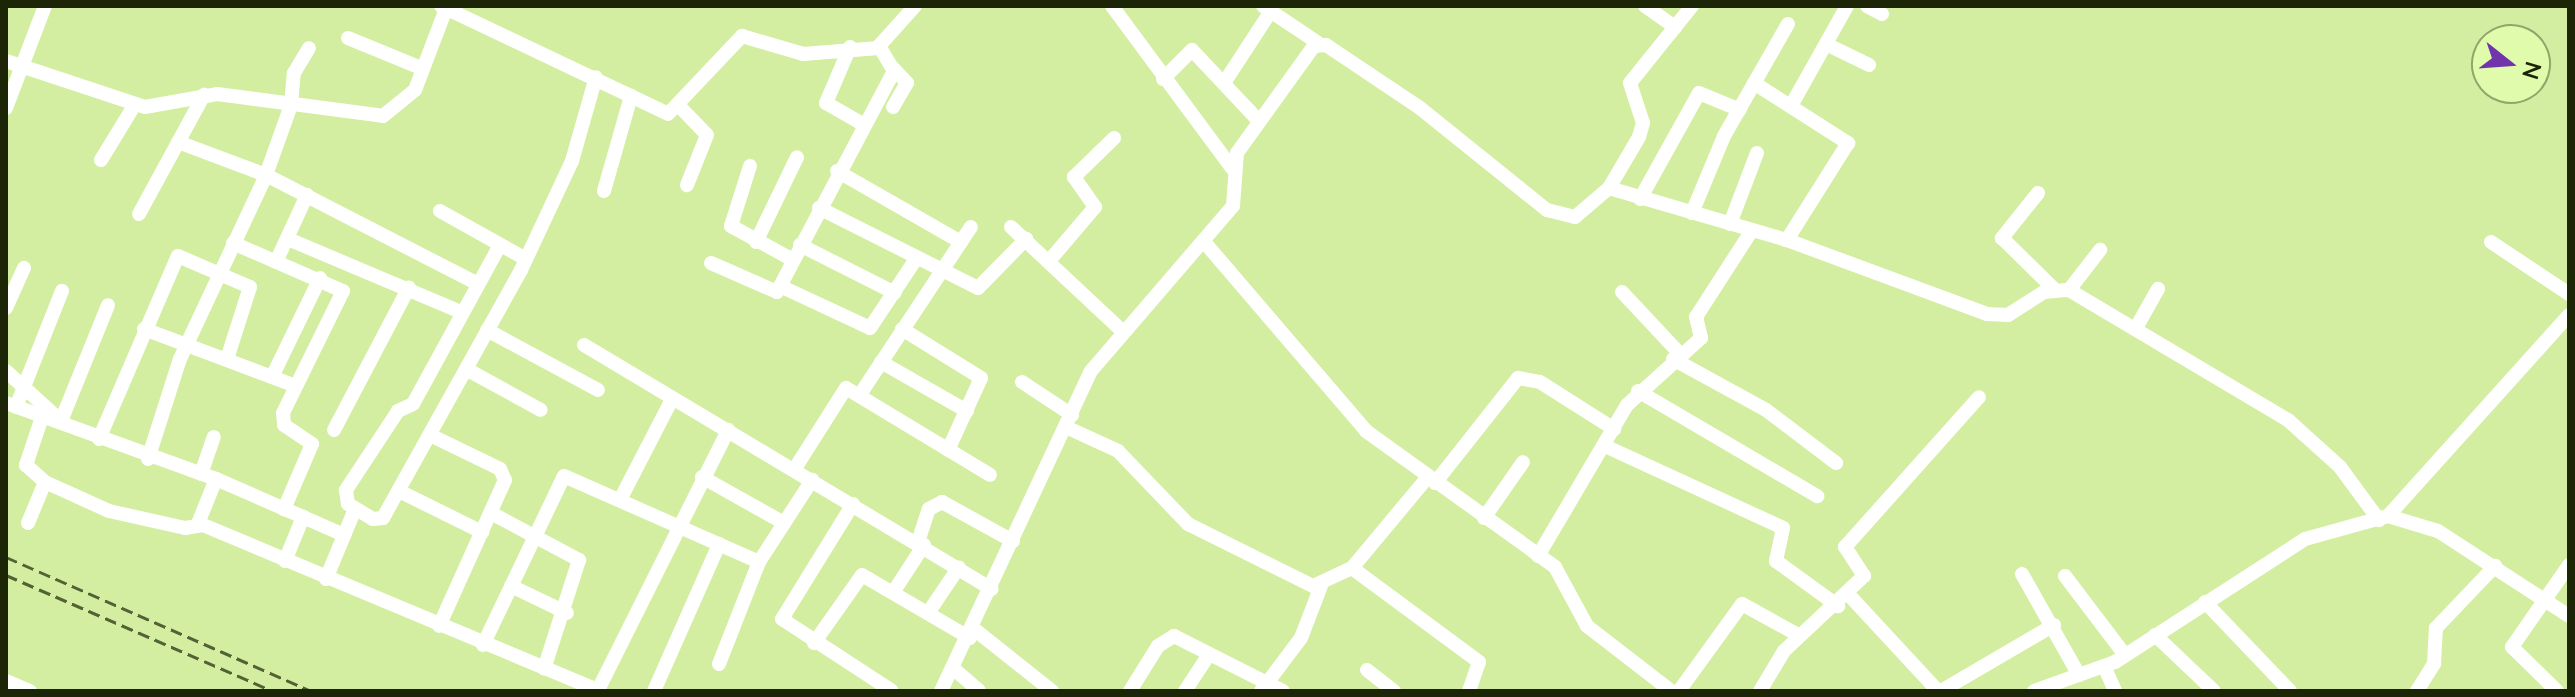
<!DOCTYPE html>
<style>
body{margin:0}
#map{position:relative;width:2575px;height:697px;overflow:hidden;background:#d4eea1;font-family:Lato,sans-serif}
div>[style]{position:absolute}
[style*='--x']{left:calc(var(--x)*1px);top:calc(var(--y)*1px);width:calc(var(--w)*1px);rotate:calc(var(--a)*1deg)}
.minor>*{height:14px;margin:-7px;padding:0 7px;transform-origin:7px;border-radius:7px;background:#fff}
.rail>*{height:3px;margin-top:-1.5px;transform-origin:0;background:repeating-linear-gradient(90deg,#536134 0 12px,transparent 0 18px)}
span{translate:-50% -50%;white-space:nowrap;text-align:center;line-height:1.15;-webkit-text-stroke:8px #e1fbad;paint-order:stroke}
.frame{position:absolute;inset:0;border:8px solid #1c2506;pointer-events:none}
.north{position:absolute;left:2471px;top:24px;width:80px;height:80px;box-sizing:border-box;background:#e1fbad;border:2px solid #92a56a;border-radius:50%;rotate:107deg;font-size:22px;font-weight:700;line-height:32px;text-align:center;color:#1c2506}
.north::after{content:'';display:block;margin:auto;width:28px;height:36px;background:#7135ab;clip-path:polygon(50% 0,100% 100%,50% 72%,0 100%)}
</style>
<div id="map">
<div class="minor">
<div style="--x:441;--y:6;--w:251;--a:25.4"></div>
<div style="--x:668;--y:114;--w:108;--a:-46.5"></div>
<div style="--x:742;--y:36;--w:64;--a:16.4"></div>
<div style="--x:803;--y:54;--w:76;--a:-4.5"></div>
<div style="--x:1112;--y:6;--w:202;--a:53.5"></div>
<div style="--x:1263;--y:6;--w:66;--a:33.9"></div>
<div style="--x:1645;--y:6;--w:37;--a:35"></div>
<div style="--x:1867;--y:6;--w:17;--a:28"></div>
<div style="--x:348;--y:38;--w:79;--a:22.3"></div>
<div style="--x:1826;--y:44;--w:48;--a:26"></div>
<div style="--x:850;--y:47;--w:61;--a:113.2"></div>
<div style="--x:826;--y:103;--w:40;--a:29.7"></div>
<div style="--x:6;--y:61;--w:146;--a:18.3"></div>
<div style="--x:145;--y:107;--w:73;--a:-10.2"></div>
<div style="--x:217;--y:94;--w:167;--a:7.5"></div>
<div style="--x:383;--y:116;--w:41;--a:-39.1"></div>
<div style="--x:415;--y:90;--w:90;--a:-69.1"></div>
<div style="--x:1163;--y:79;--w:41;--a:-45"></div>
<div style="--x:1192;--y:50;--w:95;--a:46.7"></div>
<div style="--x:1224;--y:83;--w:86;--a:-56.9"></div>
<div style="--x:1754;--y:83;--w:112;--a:32.6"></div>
<div style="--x:1848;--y:143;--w:115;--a:122.2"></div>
<div style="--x:1792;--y:104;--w:112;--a:-60.7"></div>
<div style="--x:893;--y:107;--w:28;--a:-60"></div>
<div style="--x:907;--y:83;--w:19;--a:-133"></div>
<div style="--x:6;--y:108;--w:109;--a:-69.1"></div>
<div style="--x:681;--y:108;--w:37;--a:46"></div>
<div style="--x:707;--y:135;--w:54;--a:111.8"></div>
<div style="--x:178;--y:142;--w:94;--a:20.6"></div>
<div style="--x:266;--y:175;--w:238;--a:27.2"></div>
<div style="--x:101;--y:160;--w:63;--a:-58.6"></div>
<div style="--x:750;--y:166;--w:63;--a:107.6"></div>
<div style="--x:731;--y:226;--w:71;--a:28.7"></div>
<div style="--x:837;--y:171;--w:143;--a:29.8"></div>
<div style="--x:1609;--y:188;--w:185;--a:16.3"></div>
<div style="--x:1787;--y:240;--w:213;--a:20.3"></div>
<div style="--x:1987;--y:314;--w:21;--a:3"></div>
<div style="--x:2008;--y:315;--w:43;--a:-32.6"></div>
<div style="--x:2044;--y:292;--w:25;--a:-5"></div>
<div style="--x:2069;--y:290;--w:255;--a:30.7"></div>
<div style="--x:2288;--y:420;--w:70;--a:42.1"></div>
<div style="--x:2340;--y:467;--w:66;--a:53.7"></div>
<div style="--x:604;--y:191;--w:99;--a:-74.1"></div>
<div style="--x:2038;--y:193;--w:58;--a:128.7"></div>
<div style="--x:2002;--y:238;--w:71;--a:44.4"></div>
<div style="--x:1640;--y:199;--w:121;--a:-60.9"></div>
<div style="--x:1699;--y:93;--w:44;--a:22.5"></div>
<div style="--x:819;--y:208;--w:178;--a:26.7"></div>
<div style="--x:978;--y:288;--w:69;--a:-45.6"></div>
<div style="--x:440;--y:211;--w:98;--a:29.2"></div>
<div style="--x:1692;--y:213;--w:83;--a:-67.4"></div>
<div style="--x:1724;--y:136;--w:129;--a:-60.3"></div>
<div style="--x:139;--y:214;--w:136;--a:-61.4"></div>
<div style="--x:1730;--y:224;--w:76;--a:-69.2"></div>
<div style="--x:1011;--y:227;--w:151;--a:43.1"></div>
<div style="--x:288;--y:239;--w:188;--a:22.9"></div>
<div style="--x:756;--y:242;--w:94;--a:-64.2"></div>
<div style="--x:2491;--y:242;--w:94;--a:33.7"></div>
<div style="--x:233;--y:243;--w:120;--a:23.6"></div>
<div style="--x:343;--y:291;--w:136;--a:116.2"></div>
<div style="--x:283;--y:413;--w:12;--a:85"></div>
<div style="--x:284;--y:425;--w:34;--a:34"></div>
<div style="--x:312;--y:444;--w:71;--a:113.3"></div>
<div style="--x:1206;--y:244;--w:246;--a:49.4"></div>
<div style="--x:1366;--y:431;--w:233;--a:35.7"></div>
<div style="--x:1555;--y:567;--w:67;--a:61.5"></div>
<div style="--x:1587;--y:626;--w:106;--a:37.7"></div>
<div style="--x:500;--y:245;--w:181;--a:118.7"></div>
<div style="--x:413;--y:404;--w:17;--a:155"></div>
<div style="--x:398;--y:411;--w:95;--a:123.4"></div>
<div style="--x:346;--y:490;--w:14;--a:82"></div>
<div style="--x:348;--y:504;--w:29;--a:31"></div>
<div style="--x:373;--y:519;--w:10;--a:-6"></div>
<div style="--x:383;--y:518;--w:284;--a:-60.9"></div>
<div style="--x:521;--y:270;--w:120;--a:-64.9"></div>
<div style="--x:572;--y:161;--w:87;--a:-74.1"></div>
<div style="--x:800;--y:245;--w:106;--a:26.8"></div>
<div style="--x:1049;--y:261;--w:71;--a:-49.6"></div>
<div style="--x:1095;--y:207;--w:37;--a:-125"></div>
<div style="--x:1074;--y:177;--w:56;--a:-44.3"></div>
<div style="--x:276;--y:262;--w:74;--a:-65.2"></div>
<div style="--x:711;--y:263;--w:72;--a:23.7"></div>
<div style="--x:777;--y:292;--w:250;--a:-62.1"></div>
<div style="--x:894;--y:71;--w:29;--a:-121"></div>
<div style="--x:879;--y:46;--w:54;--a:-48"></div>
<div style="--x:780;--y:286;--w:99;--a:25"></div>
<div style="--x:870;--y:328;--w:83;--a:-56.3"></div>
<div style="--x:2069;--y:290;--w:51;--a:-52.2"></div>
<div style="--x:1622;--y:292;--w:85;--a:46.9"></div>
<div style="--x:6;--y:308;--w:44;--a:-65.8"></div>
<div style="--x:2136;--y:328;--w:45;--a:-60.6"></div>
<div style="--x:144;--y:329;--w:162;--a:20.6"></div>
<div style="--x:902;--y:329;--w:93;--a:31.8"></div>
<div style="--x:981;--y:378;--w:79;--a:114.6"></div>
<div style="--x:487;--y:330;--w:126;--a:28.4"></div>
<div style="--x:584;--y:345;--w:475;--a:30.9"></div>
<div style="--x:1673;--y:359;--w:106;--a:28.7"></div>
<div style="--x:1766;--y:410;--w:88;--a:37.1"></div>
<div style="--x:881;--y:362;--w:99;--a:29.7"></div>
<div style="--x:466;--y:369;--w:85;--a:28.7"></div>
<div style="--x:6;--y:371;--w:76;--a:42.3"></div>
<div style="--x:272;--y:377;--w:110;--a:-64.1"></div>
<div style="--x:1022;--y:382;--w:60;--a:33.4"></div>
<div style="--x:1638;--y:391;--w:208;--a:30.4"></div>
<div style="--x:861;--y:393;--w:199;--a:-56.5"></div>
<div style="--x:6;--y:403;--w:223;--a:19.9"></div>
<div style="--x:216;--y:479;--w:140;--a:23.6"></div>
<div style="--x:16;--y:407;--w:125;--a:-68.4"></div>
<div style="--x:42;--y:417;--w:51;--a:108.4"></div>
<div style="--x:26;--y:465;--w:25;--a:42"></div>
<div style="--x:45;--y:482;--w:70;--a:24.4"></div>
<div style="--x:109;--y:511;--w:78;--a:12.6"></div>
<div style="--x:185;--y:528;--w:18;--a:-9"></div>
<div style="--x:203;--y:525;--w:429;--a:22.7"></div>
<div style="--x:61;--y:421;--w:125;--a:-67.9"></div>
<div style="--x:1068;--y:428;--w:55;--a:24.7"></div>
<div style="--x:1118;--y:451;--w:101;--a:46.2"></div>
<div style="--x:1188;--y:524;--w:140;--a:26.4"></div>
<div style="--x:1313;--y:586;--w:43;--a:-24.8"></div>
<div style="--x:1352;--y:568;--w:117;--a:-50.2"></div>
<div style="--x:334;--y:430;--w:161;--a:-62.3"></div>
<div style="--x:430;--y:435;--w:78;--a:25.9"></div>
<div style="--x:500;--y:469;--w:12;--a:66"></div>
<div style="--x:505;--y:480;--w:160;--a:114.3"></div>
<div style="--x:99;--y:439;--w:199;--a:-66.7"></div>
<div style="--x:178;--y:256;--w:78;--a:23.3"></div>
<div style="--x:250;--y:287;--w:76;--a:107.7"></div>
<div style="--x:1605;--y:446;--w:196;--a:24.7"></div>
<div style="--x:1783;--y:528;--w:34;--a:102"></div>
<div style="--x:1776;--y:561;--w:77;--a:36"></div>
<div style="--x:148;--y:459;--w:105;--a:-72.3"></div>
<div style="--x:180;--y:359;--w:203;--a:-64.9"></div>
<div style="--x:266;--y:175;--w:74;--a:-70.3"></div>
<div style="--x:291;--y:105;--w:32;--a:-85"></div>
<div style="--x:294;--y:73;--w:29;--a:-59"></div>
<div style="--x:794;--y:470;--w:97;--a:-57.6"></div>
<div style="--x:846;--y:388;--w:168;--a:31.1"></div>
<div style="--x:201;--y:474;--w:39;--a:-71"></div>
<div style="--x:702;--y:477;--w:94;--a:29.3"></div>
<div style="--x:1435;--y:483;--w:134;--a:-51.7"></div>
<div style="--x:1518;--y:378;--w:22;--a:10"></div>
<div style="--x:1540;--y:382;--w:88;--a:32.4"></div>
<div style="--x:399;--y:491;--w:93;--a:26.3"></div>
<div style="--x:621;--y:498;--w:111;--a:-62.7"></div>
<div style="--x:853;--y:504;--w:135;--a:121.7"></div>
<div style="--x:782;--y:619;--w:131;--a:33.2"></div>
<div style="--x:491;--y:513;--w:100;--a:28.1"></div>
<div style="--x:579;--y:560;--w:114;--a:107.8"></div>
<div style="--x:2388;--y:516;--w:52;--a:16.7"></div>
<div style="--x:2438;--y:531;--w:156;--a:33"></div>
<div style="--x:1484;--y:518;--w:68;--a:-55.1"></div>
<div style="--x:28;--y:523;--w:44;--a:-67.5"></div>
<div style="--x:197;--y:526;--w:51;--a:-68"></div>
<div style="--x:918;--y:542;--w:35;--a:-72"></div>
<div style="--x:929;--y:509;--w:15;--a:-28"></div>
<div style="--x:942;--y:502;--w:81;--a:28.8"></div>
<div style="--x:1538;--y:556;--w:175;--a:-59.5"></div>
<div style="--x:1627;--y:405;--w:100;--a:-42.2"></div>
<div style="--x:1701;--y:338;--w:22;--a:-103"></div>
<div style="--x:1696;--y:317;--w:103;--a:-57.2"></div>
<div style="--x:285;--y:561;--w:48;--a:-67.8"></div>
<div style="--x:1352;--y:568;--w:158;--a:36.5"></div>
<div style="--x:1479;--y:662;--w:31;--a:109"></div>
<div style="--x:2022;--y:574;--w:116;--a:60.6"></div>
<div style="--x:2065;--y:576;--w:99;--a:52.8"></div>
<div style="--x:326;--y:579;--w:76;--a:-67.5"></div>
<div style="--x:511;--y:586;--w:62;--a:25.7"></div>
<div style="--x:894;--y:591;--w:55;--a:-56.9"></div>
<div style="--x:1849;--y:595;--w:131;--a:47.2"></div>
<div style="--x:2205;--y:602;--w:123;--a:46.3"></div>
<div style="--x:928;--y:613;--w:55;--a:-56"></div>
<div style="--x:974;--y:629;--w:100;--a:38.5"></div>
<div style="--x:2155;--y:635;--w:81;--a:43.5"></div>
<div style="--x:814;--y:643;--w:83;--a:-54.8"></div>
<div style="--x:862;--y:575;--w:125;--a:30.3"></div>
<div style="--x:483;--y:645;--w:187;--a:-64.4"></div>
<div style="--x:564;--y:476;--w:213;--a:23.8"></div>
<div style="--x:719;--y:664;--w:110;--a:-68.6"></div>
<div style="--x:759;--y:562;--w:98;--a:-57.1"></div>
<div style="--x:2104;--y:666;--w:27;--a:66"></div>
<div style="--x:954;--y:669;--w:33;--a:41"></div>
<div style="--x:1367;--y:670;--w:34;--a:38"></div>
<div style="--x:6;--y:681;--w:26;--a:23"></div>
<div style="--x:598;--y:690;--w:291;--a:-63.4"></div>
<div style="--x:654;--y:691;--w:161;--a:-66.1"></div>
<div style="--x:941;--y:691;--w:353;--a:-64.9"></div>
<div style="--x:1091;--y:371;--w:218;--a:-49.3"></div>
<div style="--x:1233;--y:206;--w:53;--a:-85.7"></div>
<div style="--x:1237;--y:153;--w:132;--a:-54.3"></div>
<div style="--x:1314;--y:46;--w:12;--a:-5"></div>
<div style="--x:1326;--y:45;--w:113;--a:33.8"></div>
<div style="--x:1420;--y:108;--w:163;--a:38.8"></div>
<div style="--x:1547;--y:210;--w:29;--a:14"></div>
<div style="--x:1575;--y:217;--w:45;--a:-40.5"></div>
<div style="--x:1609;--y:188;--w:59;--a:-59.5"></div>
<div style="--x:1639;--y:137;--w:15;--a:-74"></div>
<div style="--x:1643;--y:123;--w:42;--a:-108"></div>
<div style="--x:1630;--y:83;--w:99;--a:-51.2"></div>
<div style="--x:1130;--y:691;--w:53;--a:-58.1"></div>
<div style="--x:1158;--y:646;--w:19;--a:-32"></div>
<div style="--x:1174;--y:636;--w:122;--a:26.8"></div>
<div style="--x:1185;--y:691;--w:42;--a:-56.7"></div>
<div style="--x:1261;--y:691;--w:66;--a:-53"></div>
<div style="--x:1301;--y:638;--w:56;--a:-69"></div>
<div style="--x:1679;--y:691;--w:107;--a:-54.1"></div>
<div style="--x:1742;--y:604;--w:66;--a:28.9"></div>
<div style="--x:1760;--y:691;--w:47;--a:-59"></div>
<div style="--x:1784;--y:651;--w:110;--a:-43.2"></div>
<div style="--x:1864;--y:576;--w:35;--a:-123"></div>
<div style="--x:1845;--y:547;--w:201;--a:-48.2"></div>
<div style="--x:1941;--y:691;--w:131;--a:-30.3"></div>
<div style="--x:2034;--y:691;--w:86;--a:-19.7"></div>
<div style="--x:2115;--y:662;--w:226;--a:-32.9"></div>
<div style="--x:2305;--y:539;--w:86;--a:-15.5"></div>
<div style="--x:2388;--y:516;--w:270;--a:-48"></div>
<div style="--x:2417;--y:691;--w:32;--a:-58"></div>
<div style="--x:2434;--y:664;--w:36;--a:-87"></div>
<div style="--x:2436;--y:628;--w:86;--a:-46.4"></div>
<div style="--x:2557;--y:691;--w:63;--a:-135.6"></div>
<div style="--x:2512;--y:647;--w:100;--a:-55.2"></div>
</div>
<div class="rail">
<div style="--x:6;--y:557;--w:333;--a:23.7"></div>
<div style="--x:6;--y:575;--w:291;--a:23.5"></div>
</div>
<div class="frame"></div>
<div class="north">N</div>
</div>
